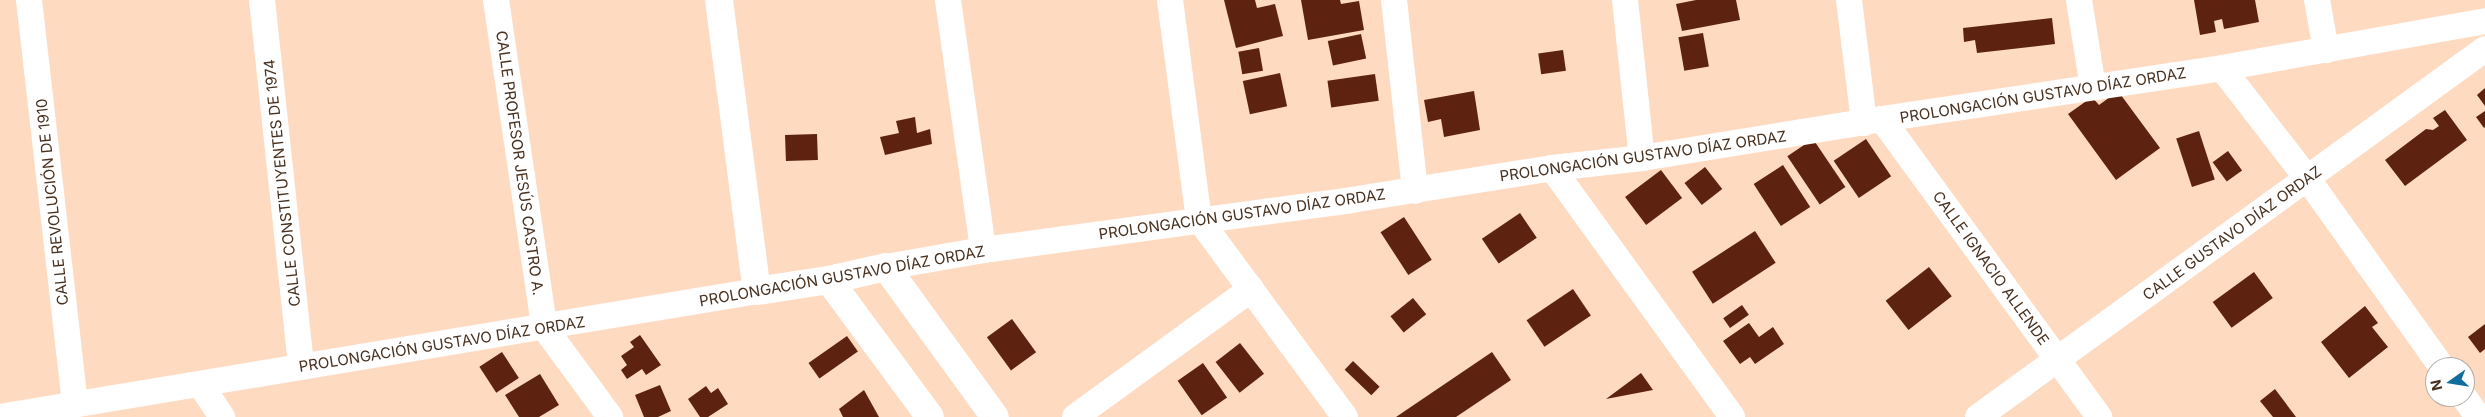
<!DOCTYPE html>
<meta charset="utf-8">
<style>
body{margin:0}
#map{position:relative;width:2485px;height:417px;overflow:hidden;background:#fedac0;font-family:Inter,sans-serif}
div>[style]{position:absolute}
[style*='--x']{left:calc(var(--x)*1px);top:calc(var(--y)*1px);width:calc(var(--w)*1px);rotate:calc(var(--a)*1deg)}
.building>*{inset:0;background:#5d2310;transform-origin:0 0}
.minor>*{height:26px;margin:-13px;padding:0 13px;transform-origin:13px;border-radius:13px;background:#fff}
.tertiary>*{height:28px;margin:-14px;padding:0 14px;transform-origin:14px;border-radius:14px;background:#fff}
span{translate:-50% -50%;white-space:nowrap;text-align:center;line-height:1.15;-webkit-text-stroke:5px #fff;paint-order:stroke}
.street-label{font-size:15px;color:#47301e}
.north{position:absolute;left:2425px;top:357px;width:50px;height:50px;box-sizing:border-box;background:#fff;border:1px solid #b5aca5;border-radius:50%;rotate:257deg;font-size:14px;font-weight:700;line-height:20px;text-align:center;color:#47301e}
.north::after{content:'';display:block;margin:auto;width:18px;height:22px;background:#116d9c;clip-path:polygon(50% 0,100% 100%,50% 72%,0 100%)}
</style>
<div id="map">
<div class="building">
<div style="clip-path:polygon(1224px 0,1255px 0,1257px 8px,1275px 4px,1283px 36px,1236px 48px)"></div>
<div style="clip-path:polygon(1301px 0,1340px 0,1341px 4px,1359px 1px,1364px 30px,1308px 40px)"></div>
<div style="clip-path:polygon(1696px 0,1736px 0,1740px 20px,1682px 31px,1676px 4px)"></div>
<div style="clip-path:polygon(2194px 0,2255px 0,2259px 22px,2224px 29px,2222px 19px,2214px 21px,2216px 32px,2200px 35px)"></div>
<div style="clip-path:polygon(2052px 18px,2055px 44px,1977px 53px,1975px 40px,1964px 42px,1963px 28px)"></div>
<div style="left:1703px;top:33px;width:34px;height:25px;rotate:80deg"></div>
<div style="left:1361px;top:34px;width:25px;height:34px;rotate:78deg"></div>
<div style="left:1259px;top:48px;width:23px;height:21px;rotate:80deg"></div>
<div style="left:1563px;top:50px;width:21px;height:25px;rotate:82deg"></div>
<div style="left:1280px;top:73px;width:34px;height:38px;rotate:78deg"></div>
<div style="left:1375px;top:74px;width:27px;height:48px;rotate:82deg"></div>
<div style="clip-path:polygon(2485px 88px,2485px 106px,2477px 95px)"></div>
<div style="clip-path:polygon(1474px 91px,1480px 130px,1444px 137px,1441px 119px,1428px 122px,1424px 100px)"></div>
<div style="clip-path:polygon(2118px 91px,2160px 148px,2116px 180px,2068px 114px,2092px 97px,2099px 105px)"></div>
<div style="clip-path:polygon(2445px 110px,2467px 140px,2405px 186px,2385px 160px,2426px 129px,2433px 130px,2439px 126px,2433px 118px)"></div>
<div style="clip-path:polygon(2485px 111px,2485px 127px,2484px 128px,2476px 117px)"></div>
<div style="clip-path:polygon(915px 117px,917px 133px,930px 129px,932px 144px,885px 155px,880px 137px,899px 133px,896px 121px)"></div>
<div style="left:2199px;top:131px;width:51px;height:24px;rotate:72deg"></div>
<div style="left:817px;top:134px;width:26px;height:32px;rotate:88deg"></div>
<div style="left:1813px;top:139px;width:58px;height:31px;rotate:56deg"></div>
<div style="left:1866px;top:139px;width:45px;height:39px;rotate:56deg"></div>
<div style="left:2228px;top:151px;width:24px;height:19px;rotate:54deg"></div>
<div style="left:1783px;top:165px;width:50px;height:35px;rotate:57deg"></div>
<div style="left:1705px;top:167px;width:28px;height:26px;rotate:52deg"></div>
<div style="left:1661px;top:170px;width:35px;height:45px;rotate:53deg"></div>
<div style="left:1520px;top:213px;width:30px;height:46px;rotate:56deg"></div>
<div style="left:1404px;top:217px;width:51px;height:28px;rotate:57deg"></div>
<div style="left:1755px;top:231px;width:38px;height:75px;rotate:57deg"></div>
<div style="left:1929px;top:267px;width:37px;height:55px;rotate:52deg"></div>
<div style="left:2254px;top:272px;width:32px;height:51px;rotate:54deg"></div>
<div style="left:1573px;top:289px;width:32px;height:56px;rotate:56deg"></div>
<div style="left:1413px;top:298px;width:21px;height:29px;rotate:51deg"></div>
<div style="left:1742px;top:305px;width:12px;height:23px;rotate:55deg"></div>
<div style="clip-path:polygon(2365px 306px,2378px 323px,2372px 327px,2388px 347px,2349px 378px,2321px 342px)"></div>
<div style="left:1012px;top:319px;width:41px;height:31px;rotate:54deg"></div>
<div style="clip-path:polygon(1749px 323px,1759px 337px,1773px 327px,1784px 344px,1755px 364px,1750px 357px,1740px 364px,1723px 341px)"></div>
<div style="clip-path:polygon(2485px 324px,2485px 349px,2480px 353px,2468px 337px)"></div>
<div style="clip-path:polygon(640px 335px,661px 365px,646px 375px,642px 369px,627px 379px,621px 370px,627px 365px,621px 356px,634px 347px,630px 342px)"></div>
<div style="left:847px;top:336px;width:19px;height:47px;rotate:55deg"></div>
<div style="left:1240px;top:343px;width:39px;height:31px;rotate:52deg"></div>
<div style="left:502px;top:352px;width:31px;height:27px;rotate:57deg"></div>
<div style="clip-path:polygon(1492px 352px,1511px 380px,1456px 417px,1396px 417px)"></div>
<div style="left:1353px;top:361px;width:37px;height:12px;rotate:44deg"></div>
<div style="left:1203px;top:363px;width:42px;height:31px;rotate:55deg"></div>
<div style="clip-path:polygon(1641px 373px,1653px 390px,1606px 399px)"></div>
<div style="clip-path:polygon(540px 374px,559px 405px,539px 417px,519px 417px,505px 395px)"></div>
<div style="clip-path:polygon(660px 385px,671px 411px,658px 417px,644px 417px,635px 395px)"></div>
<div style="clip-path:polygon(706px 386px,711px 393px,718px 388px,728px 404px,708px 417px,700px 417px,688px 399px)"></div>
<div style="clip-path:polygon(2275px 389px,2296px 417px,2273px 417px,2260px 401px)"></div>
<div style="clip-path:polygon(864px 390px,879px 417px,843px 417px,839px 409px)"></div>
</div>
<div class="minor">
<div style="--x:29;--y:0;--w:407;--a:83.5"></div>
<div style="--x:262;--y:0;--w:369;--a:83.9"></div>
<div style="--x:496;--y:0;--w:331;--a:81.6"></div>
<div style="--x:544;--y:327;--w:112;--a:53.7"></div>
<div style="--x:948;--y:0;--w:252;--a:82"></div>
<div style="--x:1170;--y:0;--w:221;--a:82.5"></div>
<div style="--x:1199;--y:219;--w:246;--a:53.6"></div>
<div style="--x:1394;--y:0;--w:192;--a:83.7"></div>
<div style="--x:1625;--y:0;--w:159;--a:83.9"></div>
<div style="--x:1849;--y:0;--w:124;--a:83"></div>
<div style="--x:2079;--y:0;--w:88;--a:80.9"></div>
<div style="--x:2317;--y:0;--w:51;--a:79.8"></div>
<div style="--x:2222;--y:68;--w:139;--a:52.3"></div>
<div style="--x:2307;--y:178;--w:232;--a:54.5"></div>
<div style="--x:1882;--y:119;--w:369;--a:53.9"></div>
<div style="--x:1552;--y:168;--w:307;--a:54.1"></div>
<div style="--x:886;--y:267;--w:98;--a:-9.9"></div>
<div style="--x:983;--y:250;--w:371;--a:-7.7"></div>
<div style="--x:1351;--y:200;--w:204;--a:-9"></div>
<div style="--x:1552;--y:168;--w:91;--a:-6.3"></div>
<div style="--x:1642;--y:158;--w:243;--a:-9.2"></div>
<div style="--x:1882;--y:119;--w:344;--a:-8.5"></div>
<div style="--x:2222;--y:68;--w:267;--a:-10.1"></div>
<div style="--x:200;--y:384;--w:40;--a:56"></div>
<div style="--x:2464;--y:397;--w:24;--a:55"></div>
<div style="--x:0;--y:417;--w:767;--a:-9.45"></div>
<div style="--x:1075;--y:417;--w:218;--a:-36"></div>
<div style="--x:1978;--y:417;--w:626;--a:-35.97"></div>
</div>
<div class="tertiary">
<div style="--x:719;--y:0;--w:293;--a:82.6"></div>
<div style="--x:757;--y:291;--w:73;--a:-8.7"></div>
<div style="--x:829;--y:280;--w:58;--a:-12.8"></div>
<div style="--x:886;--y:267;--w:185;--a:54"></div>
<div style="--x:829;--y:280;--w:170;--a:53.6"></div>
</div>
<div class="street-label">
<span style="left:2043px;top:95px;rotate:-9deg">PROLONGACIÓN GUSTAVO DÍAZ ORDAZ</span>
<span style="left:1643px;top:156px;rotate:-8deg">PROLONGACIÓN GUSTAVO DÍAZ ORDAZ</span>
<span style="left:520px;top:163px;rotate:82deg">CALLE PROFESOR JESÚS CASTRO A.</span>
<span style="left:282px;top:183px;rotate:-96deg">CALLE CONSTITUYENTES DE 1974</span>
<span style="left:52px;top:202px;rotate:-96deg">CALLE REVOLUCIÓN DE 1910</span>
<span style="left:1242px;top:214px;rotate:-8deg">PROLONGACIÓN GUSTAVO DÍAZ ORDAZ</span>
<span style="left:2232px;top:233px;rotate:-36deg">CALLE GUSTAVO DÍAZ ORDAZ</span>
<span style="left:1991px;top:268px;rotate:54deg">CALLE IGNACIO ALLENDE</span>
<span style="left:842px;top:276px;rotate:-10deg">PROLONGACIÓN GUSTAVO DÍAZ ORDAZ</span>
<span style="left:442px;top:344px;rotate:-9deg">PROLONGACIÓN GUSTAVO DÍAZ ORDAZ</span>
</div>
<div class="north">N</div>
</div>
